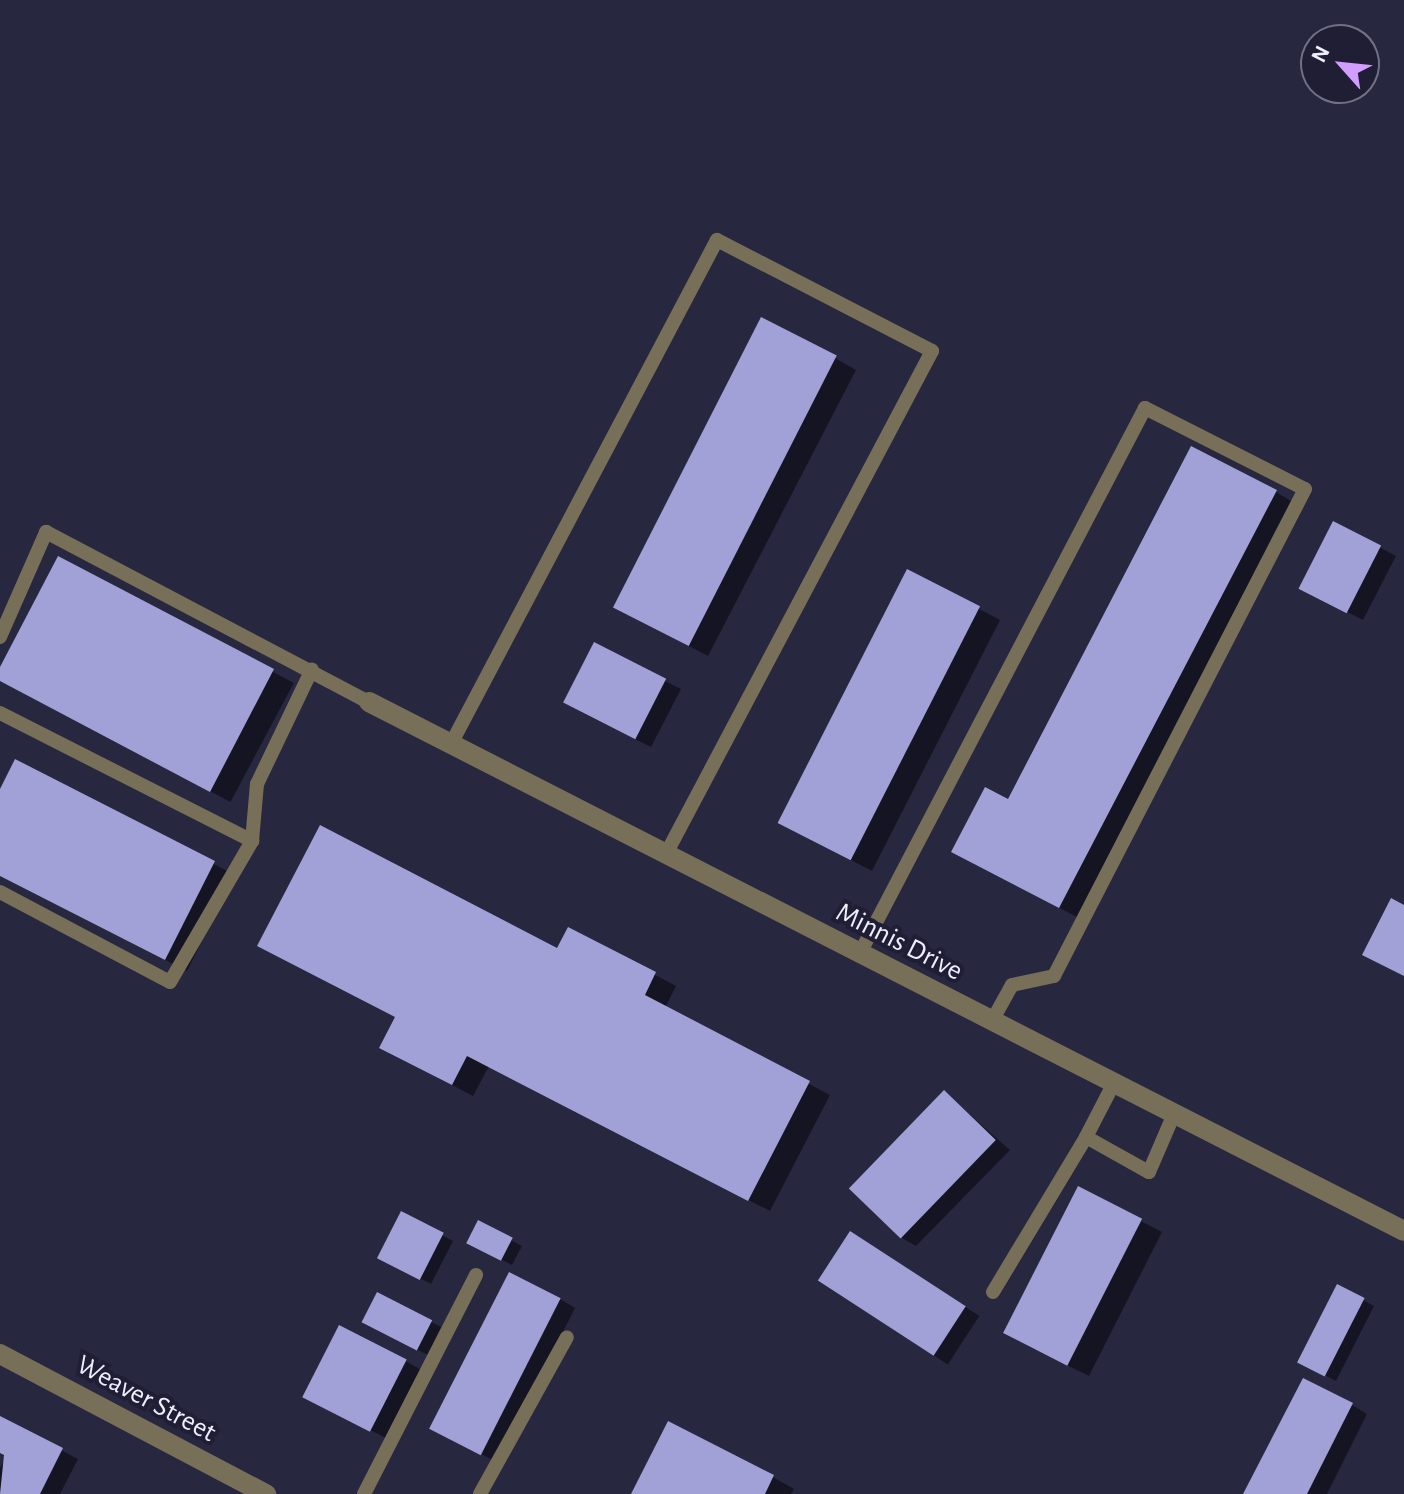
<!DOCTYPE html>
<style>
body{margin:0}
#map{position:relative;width:1404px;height:1494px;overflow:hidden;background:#282740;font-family:"Alegreya Sans",sans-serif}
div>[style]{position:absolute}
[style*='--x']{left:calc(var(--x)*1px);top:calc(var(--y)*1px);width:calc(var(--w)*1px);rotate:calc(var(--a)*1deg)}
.shadow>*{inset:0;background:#0007;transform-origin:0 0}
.building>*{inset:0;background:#a2a1d7;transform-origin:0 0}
.service>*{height:14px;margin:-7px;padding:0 7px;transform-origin:7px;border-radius:7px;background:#776f58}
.minor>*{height:20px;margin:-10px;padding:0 10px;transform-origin:10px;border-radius:10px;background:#776f58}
span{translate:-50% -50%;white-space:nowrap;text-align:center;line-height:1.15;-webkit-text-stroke:8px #1f1e35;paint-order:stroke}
.street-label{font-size:28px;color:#edeefe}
.north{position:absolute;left:1300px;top:24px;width:80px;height:80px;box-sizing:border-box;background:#1f1e35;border:2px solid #717185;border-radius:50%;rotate:297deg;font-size:22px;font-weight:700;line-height:32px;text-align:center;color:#edeefe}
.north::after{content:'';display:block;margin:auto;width:28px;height:36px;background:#d19dfe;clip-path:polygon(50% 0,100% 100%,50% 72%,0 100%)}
</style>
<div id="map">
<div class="shadow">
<div style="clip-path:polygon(835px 358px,856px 370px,708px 656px,635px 618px)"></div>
<div style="clip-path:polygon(1276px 492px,1296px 504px,1081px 919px,974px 864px,1009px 802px)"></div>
<div style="clip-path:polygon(1334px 523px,1396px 556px,1363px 620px,1317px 596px)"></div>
<div style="left:59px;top:558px;width:266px;height:135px;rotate:28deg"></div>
<div style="clip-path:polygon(908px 571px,1000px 620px,872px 871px,801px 834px)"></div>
<div style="clip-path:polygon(665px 681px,681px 689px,651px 747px,581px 712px)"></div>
<div style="clip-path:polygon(16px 762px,235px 875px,187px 971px,0 876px,0 794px)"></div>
<div style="clip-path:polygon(569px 929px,676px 986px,665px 1008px,830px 1095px,770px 1211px,489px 1066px,473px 1096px,402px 1059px,558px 951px)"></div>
<div style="clip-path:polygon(944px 1092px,1010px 1150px,916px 1246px,900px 1237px)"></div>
<div style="clip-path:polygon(1079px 1189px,1162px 1232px,1089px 1376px,1026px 1345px)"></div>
<div style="clip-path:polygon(402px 1214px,453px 1241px,431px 1284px,390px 1263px)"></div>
<div style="clip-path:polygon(479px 1223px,522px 1246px,512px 1265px,479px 1248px)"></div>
<div style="left:867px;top:1243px;width:134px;height:58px;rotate:33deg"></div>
<div style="clip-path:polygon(1337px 1286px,1374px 1306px,1336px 1381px,1309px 1367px)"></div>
<div style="clip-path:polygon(378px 1295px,441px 1327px,428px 1355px,374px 1328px)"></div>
<div style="clip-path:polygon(560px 1299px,575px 1308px,497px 1462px,447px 1437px)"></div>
<div style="clip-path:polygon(406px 1361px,421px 1370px,386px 1438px,320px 1405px)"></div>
<div style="clip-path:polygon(1352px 1405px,1367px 1414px,1327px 1494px,1246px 1494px)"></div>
<div style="clip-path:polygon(0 1418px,78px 1459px,60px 1494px,0 1494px,0 1468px,7px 1455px,0 1452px)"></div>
<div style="clip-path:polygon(669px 1424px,773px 1477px,794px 1489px,791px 1494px,633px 1494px)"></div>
</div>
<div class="building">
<div style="left:761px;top:317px;width:85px;height:326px;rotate:27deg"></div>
<div style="clip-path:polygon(1191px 446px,1277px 490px,1059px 908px,951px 852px,985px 787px,1008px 799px)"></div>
<div style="left:1333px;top:521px;width:54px;height:76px;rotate:27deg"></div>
<div style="clip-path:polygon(58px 556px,274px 669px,210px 792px,0 681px,0 667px)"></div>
<div style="left:907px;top:569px;width:82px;height:285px;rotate:27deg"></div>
<div style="left:594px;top:642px;width:81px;height:68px;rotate:27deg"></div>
<div style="clip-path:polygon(15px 759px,215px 861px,165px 960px,0 876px,0 789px)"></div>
<div style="clip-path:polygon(320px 825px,557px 948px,568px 927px,656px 972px,645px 995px,810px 1081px,748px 1201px,467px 1056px,452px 1085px,379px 1048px,395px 1017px,257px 946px)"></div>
<div style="clip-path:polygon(1391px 898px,1404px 905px,1404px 976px,1362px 955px)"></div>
<div style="left:944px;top:1090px;width:72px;height:137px;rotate:44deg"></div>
<div style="left:1078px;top:1186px;width:72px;height:165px;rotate:27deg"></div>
<div style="left:401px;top:1211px;width:48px;height:53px;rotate:27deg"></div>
<div style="left:478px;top:1220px;width:39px;height:26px;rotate:27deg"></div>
<div style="left:850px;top:1231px;width:138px;height:59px;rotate:33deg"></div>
<div style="left:509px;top:1272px;width:58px;height:176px;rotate:27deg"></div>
<div style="left:1337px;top:1284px;width:31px;height:88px;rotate:27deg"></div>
<div style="left:377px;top:1292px;width:62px;height:34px;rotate:27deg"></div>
<div style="left:339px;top:1325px;width:76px;height:81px;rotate:27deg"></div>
<div style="clip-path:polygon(1303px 1378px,1353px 1403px,1307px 1494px,1243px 1494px)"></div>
<div style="clip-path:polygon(0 1416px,63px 1448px,40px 1494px,0 1494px,4px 1455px,0 1453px)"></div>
<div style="clip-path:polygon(668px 1421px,774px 1475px,765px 1494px,631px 1494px)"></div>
</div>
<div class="service">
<div style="--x:0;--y:637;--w:115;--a:-66.3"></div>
<div style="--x:46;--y:532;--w:365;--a:27.8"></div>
<div style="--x:0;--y:713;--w:283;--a:26.9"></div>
<div style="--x:252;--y:841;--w:57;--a:-85"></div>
<div style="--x:257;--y:784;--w:127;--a:-64.4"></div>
<div style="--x:451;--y:744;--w:570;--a:-62.18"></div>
<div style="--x:717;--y:240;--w:242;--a:27.3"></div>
<div style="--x:932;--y:351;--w:569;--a:117.87"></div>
<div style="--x:0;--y:892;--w:192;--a:27.9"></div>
<div style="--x:170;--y:982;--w:163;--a:-59.8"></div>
<div style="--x:860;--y:953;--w:615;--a:-62.39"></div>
<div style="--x:1145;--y:408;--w:179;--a:26.9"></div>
<div style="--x:1305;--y:489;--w:548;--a:117.27"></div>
<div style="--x:1054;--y:976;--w:43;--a:167.9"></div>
<div style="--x:1012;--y:985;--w:41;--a:119.1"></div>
<div style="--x:1086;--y:1137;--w:61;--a:-62.6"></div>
<div style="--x:993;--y:1292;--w:181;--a:-59"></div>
<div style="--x:1086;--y:1137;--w:72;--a:29.1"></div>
<div style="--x:1149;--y:1172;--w:63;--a:-66.7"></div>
<div style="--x:364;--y:1494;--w:246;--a:-62.9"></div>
<div style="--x:480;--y:1494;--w:179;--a:-61"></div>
</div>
<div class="minor">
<div style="--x:369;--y:702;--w:1162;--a:27.07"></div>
<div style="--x:0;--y:1354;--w:301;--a:27.8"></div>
</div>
<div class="street-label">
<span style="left:899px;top:942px;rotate:27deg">Minnis Drive</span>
<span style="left:146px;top:1399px;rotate:28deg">Weaver Street</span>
</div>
<div class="north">N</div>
</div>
